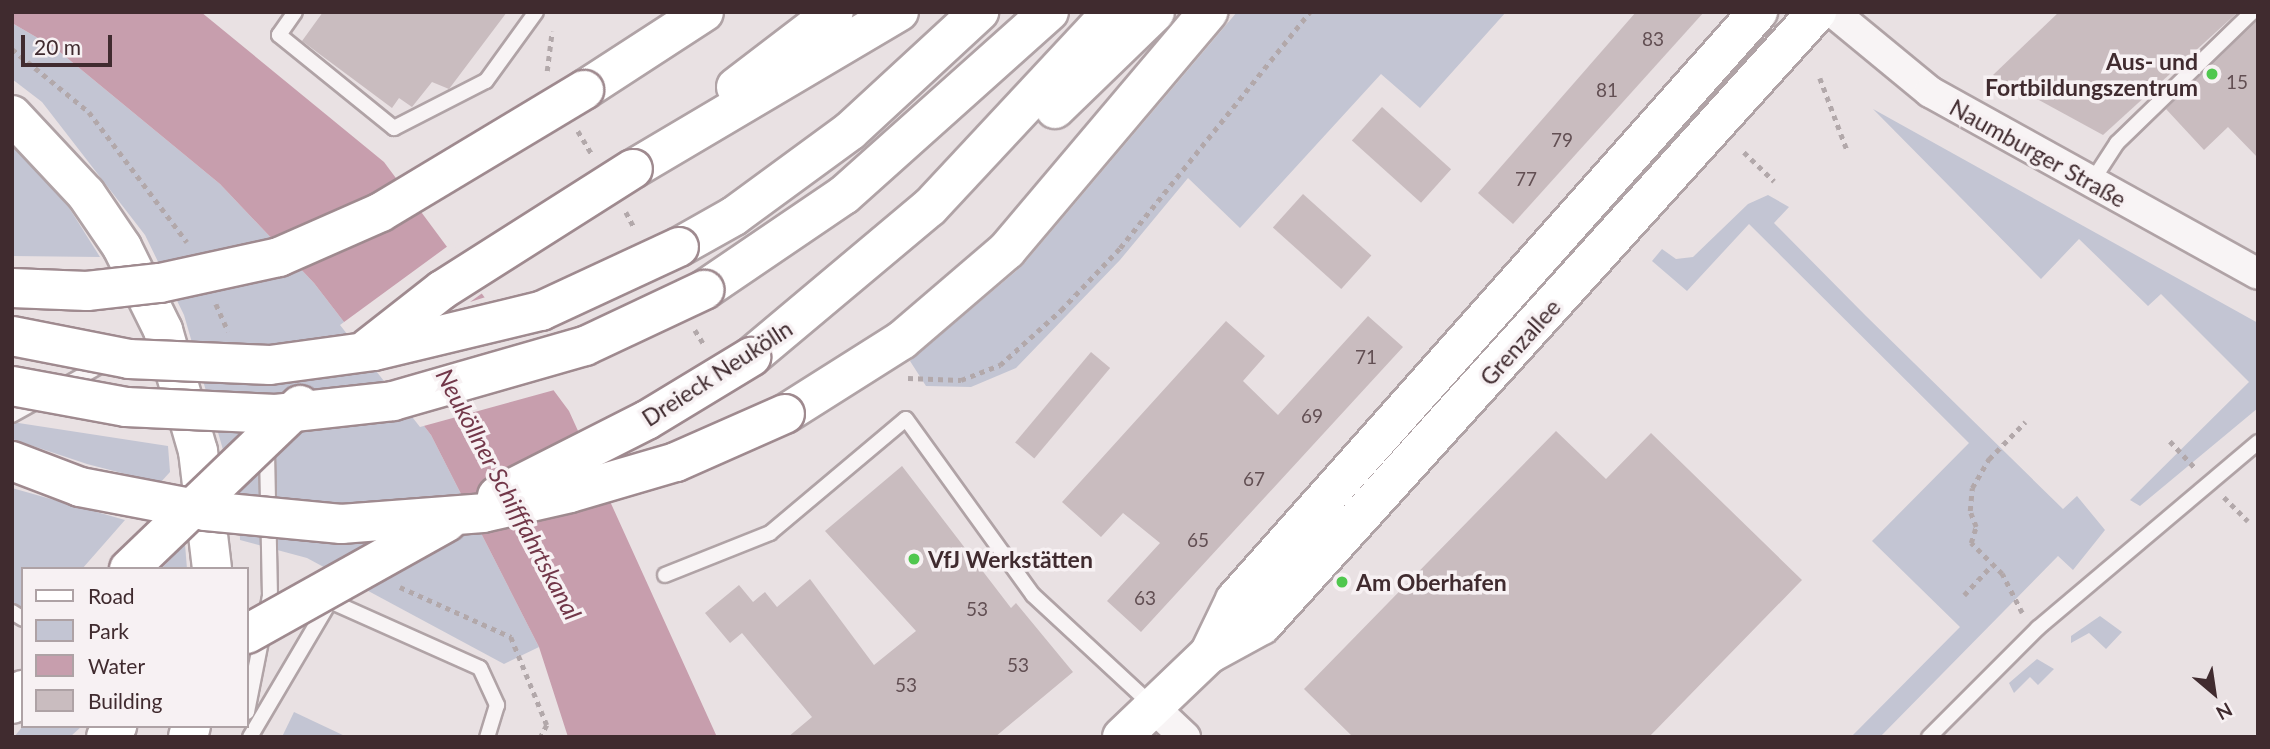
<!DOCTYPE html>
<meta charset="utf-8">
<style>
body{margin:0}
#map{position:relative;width:2270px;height:749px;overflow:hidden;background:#e9e1e3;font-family:Lato,sans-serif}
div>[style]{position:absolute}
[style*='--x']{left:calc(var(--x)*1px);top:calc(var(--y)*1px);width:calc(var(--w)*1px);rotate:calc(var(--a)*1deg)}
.green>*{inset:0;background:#c3c5d3}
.water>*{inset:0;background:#c79ead}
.pier>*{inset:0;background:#e9e1e3}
.building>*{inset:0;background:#c9bcbf;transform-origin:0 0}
.path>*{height:4.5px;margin-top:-2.25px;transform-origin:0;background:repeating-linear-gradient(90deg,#b2a8aa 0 5px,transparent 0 10px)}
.roads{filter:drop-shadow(2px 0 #b0a3a6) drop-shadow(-2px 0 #b0a3a6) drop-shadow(0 2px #b0a3a6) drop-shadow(0 -2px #b0a3a6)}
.service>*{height:14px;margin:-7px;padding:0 7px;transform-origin:7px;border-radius:7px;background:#f8f4f5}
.minor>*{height:30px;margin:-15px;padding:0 15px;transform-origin:15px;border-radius:15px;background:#f8f4f5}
.secondary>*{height:38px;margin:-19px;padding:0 19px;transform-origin:19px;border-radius:19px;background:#fff}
.motorway>*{height:38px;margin:-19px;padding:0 19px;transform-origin:19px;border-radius:19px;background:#fff}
.bridges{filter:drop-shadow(2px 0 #9f8a8f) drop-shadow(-2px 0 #9f8a8f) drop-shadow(0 2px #9f8a8f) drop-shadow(0 -2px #9f8a8f)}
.motorway-bridge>*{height:38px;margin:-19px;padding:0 19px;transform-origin:19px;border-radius:19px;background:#fff}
.dots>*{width:19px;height:19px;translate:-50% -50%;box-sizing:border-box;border:4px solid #f7f1f3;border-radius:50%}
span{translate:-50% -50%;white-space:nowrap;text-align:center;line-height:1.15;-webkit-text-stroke:7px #f7f1f3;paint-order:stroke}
.number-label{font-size:19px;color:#624f53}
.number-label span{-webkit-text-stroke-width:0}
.poi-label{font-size:23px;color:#402b2f;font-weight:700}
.right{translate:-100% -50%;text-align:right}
.left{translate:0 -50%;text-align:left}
.street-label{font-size:23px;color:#402b2f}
.water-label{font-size:24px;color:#723749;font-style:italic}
.frame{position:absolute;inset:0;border:14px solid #402b2f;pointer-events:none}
.legend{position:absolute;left:21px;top:567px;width:228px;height:161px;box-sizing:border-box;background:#f7f1f3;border:2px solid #aea2a5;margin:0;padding:9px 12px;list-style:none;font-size:21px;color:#402b2f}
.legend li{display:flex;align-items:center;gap:14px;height:35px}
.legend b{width:35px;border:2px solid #aea2a5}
.north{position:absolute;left:2179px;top:658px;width:70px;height:70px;-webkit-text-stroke:5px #f7f1f3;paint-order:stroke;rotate:151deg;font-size:19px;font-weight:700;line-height:28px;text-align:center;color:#402b2f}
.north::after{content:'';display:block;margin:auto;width:24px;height:32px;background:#402b2f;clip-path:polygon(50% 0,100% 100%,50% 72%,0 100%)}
.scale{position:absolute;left:21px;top:35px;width:91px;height:32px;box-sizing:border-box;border:4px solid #402b2f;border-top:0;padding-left:9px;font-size:21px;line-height:24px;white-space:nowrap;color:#402b2f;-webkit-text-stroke:5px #f7f1f3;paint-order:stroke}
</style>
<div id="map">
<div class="green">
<div style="clip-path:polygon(1237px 12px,1506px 12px,1420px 108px,1381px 74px,1240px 228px,1188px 178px,1120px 260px,1016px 368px,971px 387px,926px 386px,910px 361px,1022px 266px)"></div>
<div style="clip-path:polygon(12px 23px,55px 48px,220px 184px,314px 283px,431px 435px,539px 647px,504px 664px,307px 558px,240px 540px,239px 505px,184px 315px,145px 235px,42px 102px,12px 79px)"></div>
<div style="clip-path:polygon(1873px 109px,2258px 323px,2258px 408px,2140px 506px,2130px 500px,2249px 382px,2161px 294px,2148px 306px,2079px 239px,2041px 279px)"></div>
<div style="clip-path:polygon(12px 143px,68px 206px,100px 257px,12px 256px)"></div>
<div style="clip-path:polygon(1768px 195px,1789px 207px,1774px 223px,1866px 316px,2063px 509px,2077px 496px,2105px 530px,2073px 570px,2058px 556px,1880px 737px,1851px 737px,1960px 627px,1872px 541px,1969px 443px,1749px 224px,1687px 291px,1652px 261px,1662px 249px,1676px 259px,1693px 257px,1748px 204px)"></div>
<div style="clip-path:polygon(12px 422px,168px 446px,170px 472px,160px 483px,87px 464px,12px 439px)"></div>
<div style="clip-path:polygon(12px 488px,125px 520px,82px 569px,23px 569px,23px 610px,12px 601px)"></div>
<div style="clip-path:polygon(185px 544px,187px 569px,161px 569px)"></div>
<div style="clip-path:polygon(2100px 616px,2122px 632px,2106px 649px,2089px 633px,2071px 643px,2071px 636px)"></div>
<div style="clip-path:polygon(2037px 659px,2054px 669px,2038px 685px,2030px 677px,2014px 693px,2009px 683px)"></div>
<div style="clip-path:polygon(294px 712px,347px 737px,282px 737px)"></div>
<div style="clip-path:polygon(23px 726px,82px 726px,70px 737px,14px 737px)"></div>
</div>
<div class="water">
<div style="clip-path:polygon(12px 12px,201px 12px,384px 162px,569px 411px,717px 737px,568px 737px,539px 647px,431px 435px,314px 283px,220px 184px,55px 48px,12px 23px)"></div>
</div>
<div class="pier">
<div style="clip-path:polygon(452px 243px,488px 289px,470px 302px,492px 295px,558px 389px,420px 427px,340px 325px)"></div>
</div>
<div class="building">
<div style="clip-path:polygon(323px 12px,507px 12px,449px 89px,432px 82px,412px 107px,399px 98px,392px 108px,302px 41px)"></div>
<div style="clip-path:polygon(1636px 12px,1704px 12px,1513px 224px,1478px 193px)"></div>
<div style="clip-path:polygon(2059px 12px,2238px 12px,2103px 135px,1993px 75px)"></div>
<div style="clip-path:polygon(2258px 20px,2258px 158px,2228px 127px,2204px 150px,2166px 109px)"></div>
<div style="left:1382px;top:107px;width:93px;height:45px;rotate:42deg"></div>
<div style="left:1303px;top:194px;width:92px;height:45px;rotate:42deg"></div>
<div style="clip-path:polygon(1368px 316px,1403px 347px,1141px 632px,1107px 601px,1160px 543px,1123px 513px,1101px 537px,1062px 502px,1226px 321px,1265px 356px,1243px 381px,1278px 415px)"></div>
<div style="left:1091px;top:352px;width:25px;height:118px;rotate:40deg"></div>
<div style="clip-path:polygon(1556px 431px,1606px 479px,1651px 433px,1802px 580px,1649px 737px,1353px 737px,1304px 689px)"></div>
<div style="clip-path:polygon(902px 466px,1011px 608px,1016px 603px,1073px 672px,995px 737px,788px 737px,812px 717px,742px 633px,730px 643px,705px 613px,739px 585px,753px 602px,765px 592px,777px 607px,810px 579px,874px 665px,916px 631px,825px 531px)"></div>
</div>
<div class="path">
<div style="--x:12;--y:49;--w:99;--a:39.3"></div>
<div style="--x:89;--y:112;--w:163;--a:53"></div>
<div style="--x:547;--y:71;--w:40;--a:-82.9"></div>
<div style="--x:1820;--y:78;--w:77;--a:69.4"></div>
<div style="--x:578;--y:131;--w:29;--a:59"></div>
<div style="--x:1744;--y:152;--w:42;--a:44"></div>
<div style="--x:626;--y:212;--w:19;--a:62"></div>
<div style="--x:216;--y:304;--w:30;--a:66"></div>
<div style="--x:695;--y:330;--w:19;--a:58"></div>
<div style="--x:908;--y:378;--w:53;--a:2.2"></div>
<div style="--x:961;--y:380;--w:42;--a:-21"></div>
<div style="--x:1000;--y:365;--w:82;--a:-42"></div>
<div style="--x:1061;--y:310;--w:86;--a:-46.4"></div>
<div style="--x:1120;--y:248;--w:303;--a:-51.2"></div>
<div style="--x:2170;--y:441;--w:38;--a:47"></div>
<div style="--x:2224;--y:497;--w:34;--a:45"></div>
<div style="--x:400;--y:587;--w:122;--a:24.2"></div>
<div style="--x:511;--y:637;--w:95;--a:67.8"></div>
<div style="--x:547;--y:725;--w:13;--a:117"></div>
<div style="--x:1964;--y:595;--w:41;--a:-47"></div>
<div style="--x:2022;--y:613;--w:44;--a:-117.1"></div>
<div style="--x:2002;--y:574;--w:44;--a:-135"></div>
<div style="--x:1971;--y:543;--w:17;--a:-73"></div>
<div style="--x:1976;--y:527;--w:17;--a:-111"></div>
<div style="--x:1970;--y:511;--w:23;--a:-85"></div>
<div style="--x:1972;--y:488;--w:34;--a:-60"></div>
<div style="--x:1989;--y:459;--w:52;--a:-45.8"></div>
</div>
<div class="roads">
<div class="service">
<div style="--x:295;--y:12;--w:28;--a:125"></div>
<div style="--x:279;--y:35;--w:148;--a:39"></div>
<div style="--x:394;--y:128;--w:103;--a:-27.1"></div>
<div style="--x:486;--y:81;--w:85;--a:-54.1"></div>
<div style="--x:2091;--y:183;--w:48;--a:-57"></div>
<div style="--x:2117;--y:143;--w:188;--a:-44.1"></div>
<div style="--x:62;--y:387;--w:49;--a:-29.2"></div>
<div style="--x:12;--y:415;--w:33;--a:-29"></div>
<div style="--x:665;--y:575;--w:113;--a:-21.8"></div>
<div style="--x:770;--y:533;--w:177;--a:-40"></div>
<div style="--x:906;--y:419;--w:217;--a:54.2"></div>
<div style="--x:1033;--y:595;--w:163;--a:42.8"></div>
<div style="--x:12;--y:612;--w:13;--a:32"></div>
<div style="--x:247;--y:712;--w:118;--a:-78.8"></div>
<div style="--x:270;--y:596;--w:145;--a:-91.2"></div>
<div style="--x:250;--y:737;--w:158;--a:-59.5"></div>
<div style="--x:330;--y:601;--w:164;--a:24.1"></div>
<div style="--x:480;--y:668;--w:41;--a:65.3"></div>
<div style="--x:497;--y:705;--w:34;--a:107"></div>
<div style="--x:1929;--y:737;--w:154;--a:-45"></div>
<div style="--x:2038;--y:628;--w:288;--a:-40.2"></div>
</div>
<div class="minor">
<div style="--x:1833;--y:12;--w:126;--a:39.5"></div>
<div style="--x:1930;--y:92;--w:375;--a:29"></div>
<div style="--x:1153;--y:707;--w:44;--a:43.2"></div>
</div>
<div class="secondary">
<div style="--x:1209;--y:654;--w:60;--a:-64.3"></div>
<div style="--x:1235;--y:600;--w:787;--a:-48.35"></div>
<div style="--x:1122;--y:737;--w:120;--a:-43.7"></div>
<div style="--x:1209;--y:654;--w:60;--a:-28.7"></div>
<div style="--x:1262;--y:625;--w:827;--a:-47.84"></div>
</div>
<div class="motorway">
<div style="--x:736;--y:87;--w:123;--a:-37.4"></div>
<div style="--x:584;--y:90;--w:143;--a:-33"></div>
<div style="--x:1055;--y:109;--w:139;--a:-44.1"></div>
<div style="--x:12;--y:115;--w:108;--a:46.9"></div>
<div style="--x:86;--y:194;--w:64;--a:55.8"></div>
<div style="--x:122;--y:247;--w:93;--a:63.7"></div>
<div style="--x:163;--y:330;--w:126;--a:73.9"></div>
<div style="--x:198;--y:451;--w:119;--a:83.2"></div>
<div style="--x:633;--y:169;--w:309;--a:-30.6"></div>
<div style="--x:679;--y:247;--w:63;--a:-29.4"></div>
<div style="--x:734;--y:216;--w:144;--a:-36.2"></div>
<div style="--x:850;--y:131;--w:176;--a:-42.7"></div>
<div style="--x:704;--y:290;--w:169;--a:-34.2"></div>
<div style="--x:844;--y:195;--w:275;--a:-41.8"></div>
<div style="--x:751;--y:357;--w:234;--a:-40"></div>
<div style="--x:930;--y:207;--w:267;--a:-47"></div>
<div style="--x:785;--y:414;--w:138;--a:-32.3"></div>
<div style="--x:902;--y:340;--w:138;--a:-40.6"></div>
<div style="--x:1007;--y:250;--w:312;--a:-49.8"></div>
<div style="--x:12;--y:704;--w:18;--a:-52"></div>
<div style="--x:106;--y:737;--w:16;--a:-45"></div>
<div style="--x:188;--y:737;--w:11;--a:-75"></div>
</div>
</div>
<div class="bridges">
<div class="motorway-bridge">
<div style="--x:12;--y:288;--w:75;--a:2.3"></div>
<div style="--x:87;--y:291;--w:73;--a:-6.3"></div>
<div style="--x:160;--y:283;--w:122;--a:-12.3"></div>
<div style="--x:279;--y:257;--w:111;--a:-23.8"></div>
<div style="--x:381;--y:212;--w:237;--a:-31"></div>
<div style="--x:12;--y:336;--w:119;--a:11.1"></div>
<div style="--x:129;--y:359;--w:141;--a:2.4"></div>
<div style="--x:270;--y:365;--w:105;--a:-7.7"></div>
<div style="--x:374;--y:351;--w:172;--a:-13.5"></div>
<div style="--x:541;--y:311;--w:152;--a:-24.9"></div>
<div style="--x:368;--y:348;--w:94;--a:-38.1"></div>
<div style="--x:442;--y:290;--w:226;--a:-32.4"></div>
<div style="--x:12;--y:386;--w:116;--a:10.4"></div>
<div style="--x:126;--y:407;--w:150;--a:2.7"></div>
<div style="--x:276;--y:414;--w:118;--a:-6.3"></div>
<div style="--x:393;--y:401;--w:200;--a:-16"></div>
<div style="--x:585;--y:346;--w:132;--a:-25.2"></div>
<div style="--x:12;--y:461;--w:73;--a:20.9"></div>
<div style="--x:80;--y:487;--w:128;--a:10.8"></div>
<div style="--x:206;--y:511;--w:136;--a:5.5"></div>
<div style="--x:341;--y:524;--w:142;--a:-4.4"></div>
<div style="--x:483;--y:513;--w:89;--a:-12.9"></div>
<div style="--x:570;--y:493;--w:110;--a:-16.3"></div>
<div style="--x:676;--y:462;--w:119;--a:-23.8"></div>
<div style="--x:497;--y:496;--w:168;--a:-26.9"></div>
<div style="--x:647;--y:420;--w:122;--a:-31.2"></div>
<div style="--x:129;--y:569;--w:237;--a:-43.8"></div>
<div style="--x:247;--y:634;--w:229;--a:-29.2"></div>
</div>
</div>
<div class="dots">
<div style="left:2212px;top:74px;background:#50c74e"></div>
<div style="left:914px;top:559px;background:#50c74e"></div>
<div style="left:1342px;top:582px;background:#50c74e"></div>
</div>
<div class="number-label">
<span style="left:1653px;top:39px">83</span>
<span style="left:2237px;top:82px">15</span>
<span style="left:1607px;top:90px">81</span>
<span style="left:1562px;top:140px">79</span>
<span style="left:1526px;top:179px">77</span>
<span style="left:1366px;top:357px">71</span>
<span style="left:1312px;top:416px">69</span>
<span style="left:1254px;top:479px">67</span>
<span style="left:1198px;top:540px">65</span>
<span style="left:1145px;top:598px">63</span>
<span style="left:977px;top:609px">53</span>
<span style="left:1018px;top:665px">53</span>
<span style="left:906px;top:685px">53</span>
</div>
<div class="poi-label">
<span class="right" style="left:2198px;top:74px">Aus- und<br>Fortbildungszentrum</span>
<span class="left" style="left:928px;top:559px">VfJ Werkstätten</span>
<span class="left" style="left:1356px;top:582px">Am Oberhafen</span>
</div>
<div class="street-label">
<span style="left:2038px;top:153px;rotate:29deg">Naumburger Straße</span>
<span style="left:1520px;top:342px;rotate:-48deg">Grenzallee</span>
<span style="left:717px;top:373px;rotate:-33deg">Dreieck Neukölln</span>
</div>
<div class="water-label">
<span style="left:509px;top:494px;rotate:62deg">Neuköllner Schifffahrtskanal</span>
</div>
<div class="frame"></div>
<ul class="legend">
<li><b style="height:9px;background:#fff"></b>Road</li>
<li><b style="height:19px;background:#c3c5d3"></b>Park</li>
<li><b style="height:19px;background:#c79ead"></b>Water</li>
<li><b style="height:19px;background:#c9bcbf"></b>Building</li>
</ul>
<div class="north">N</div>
<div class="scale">20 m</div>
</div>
